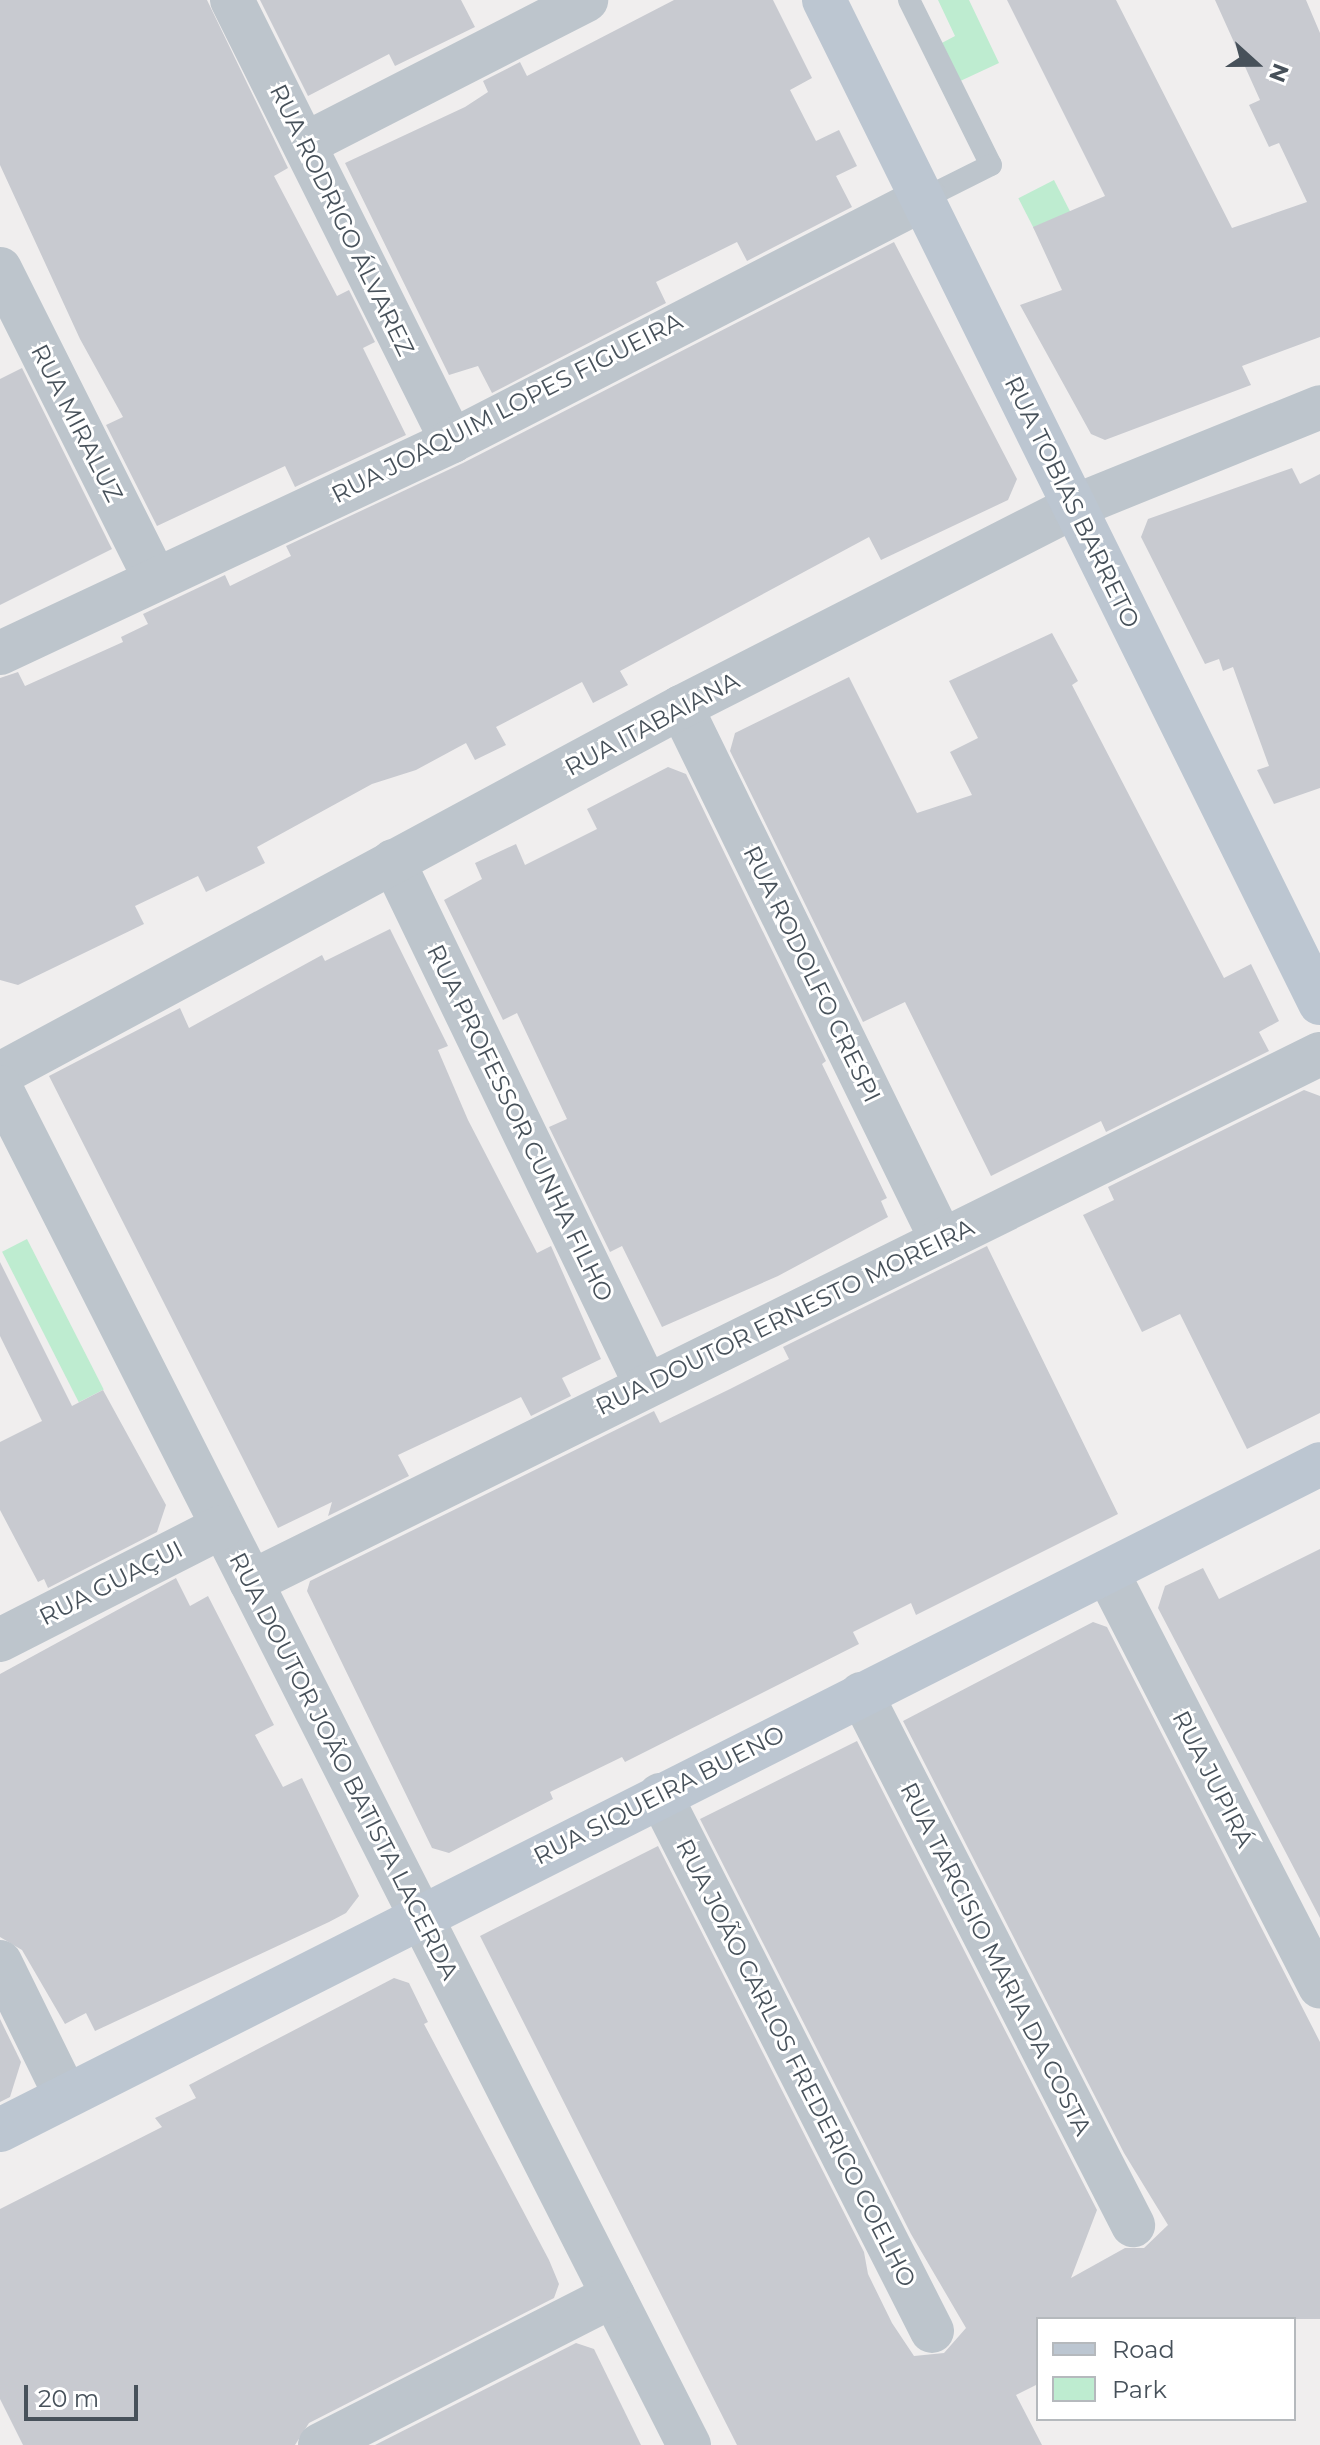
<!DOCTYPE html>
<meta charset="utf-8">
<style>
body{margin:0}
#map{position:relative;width:1320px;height:2445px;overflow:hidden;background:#f0eeee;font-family:Montserrat,sans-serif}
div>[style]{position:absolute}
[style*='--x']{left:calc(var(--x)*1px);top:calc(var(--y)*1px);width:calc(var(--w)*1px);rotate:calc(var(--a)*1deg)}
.green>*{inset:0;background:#beecd0;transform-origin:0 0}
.building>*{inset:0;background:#c8cad0}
.service>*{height:22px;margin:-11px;padding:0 11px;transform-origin:11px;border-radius:11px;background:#bdc5cc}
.minor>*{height:44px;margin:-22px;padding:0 22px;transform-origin:22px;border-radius:22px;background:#bdc5cc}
.secondary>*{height:44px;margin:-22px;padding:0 22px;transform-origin:22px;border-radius:22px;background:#bcc6d1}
span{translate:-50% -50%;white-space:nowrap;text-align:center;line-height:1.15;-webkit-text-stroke:6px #fff;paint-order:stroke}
.street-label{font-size:24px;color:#47515a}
.legend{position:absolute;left:1036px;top:2317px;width:260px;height:104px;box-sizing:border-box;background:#fff;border:2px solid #b5b9bd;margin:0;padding:10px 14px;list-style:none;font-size:24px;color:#47515a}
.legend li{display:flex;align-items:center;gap:16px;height:40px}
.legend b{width:40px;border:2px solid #b5b9bd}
.north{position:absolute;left:1216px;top:24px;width:80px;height:80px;-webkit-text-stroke:6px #fff;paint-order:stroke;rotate:111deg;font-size:22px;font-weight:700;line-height:32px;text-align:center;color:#47515a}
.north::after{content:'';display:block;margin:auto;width:28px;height:36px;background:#47515a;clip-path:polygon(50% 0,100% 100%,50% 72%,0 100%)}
.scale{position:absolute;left:24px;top:2385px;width:114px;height:36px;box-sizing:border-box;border:4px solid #47515a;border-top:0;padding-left:10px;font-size:24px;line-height:28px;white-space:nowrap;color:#47515a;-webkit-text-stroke:6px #fff;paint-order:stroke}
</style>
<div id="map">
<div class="green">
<div style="clip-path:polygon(938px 0,969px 0,999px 63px,956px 83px,938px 45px,955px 36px)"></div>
<div style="left:1054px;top:180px;width:36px;height:40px;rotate:63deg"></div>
<div style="left:27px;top:1239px;width:169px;height:28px;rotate:63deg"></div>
</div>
<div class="building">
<div style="clip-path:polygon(0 0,207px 0,288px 168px,274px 176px,337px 296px,349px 290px,375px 342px,363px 348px,406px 435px,295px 487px,285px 466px,157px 526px,106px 425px,123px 417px,80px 339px,0 165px)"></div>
<div style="clip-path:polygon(260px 0,461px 0,475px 27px,395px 66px,389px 54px,308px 96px)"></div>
<div style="clip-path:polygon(674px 0,773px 0,812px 78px,790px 90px,816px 141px,839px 130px,857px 166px,836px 176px,852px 207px,747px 261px,737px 242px,656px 282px,666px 303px,492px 393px,478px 366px,449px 375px,345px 163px,465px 107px,488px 92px,483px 81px,520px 62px,527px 76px)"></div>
<div style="clip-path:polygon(1007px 0,1116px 0,1232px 228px,1307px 202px,1279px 143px,1269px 147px,1249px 105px,1260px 100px,1215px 0,1306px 0,1320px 33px,1320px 337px,1242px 366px,1251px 385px,1105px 440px,1091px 434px,1020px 305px,1062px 290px,1033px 227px,1105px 196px)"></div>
<div style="clip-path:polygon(894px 242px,1017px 479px,1008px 500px,881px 560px,869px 537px,620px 671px,628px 685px,593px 703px,582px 682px,496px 727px,506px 745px,475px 760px,466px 743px,416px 770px,372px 784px,257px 847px,265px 863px,206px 892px,198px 876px,135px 906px,144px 924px,18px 985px,0 980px,0 678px,18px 672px,25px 686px,123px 642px,121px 637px,148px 624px,143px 614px,225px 575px,230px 586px,291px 556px,286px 546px,463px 463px)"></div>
<div style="clip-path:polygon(22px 368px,112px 549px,0 605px,0 379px)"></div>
<div style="clip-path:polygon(1292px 468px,1300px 484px,1320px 474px,1320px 788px,1274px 804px,1257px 770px,1269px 766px,1233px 667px,1223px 671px,1219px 659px,1205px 664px,1141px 537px,1148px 519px)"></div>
<div style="clip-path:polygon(1052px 633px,1078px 681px,1072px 685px,1224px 978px,1251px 964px,1279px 1021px,1259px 1032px,1269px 1051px,1106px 1132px,1101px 1121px,991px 1176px,905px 1002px,863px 1022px,730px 751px,735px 733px,849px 677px,917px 813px,972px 795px,950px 752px,978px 738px,949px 681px)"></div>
<div style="clip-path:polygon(668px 767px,686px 774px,826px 1061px,822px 1064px,887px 1198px,881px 1201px,888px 1217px,778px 1276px,662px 1327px,622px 1246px,610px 1252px,549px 1127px,567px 1119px,517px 1013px,503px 1020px,444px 900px,482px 879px,475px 863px,516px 844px,525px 865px,597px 829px,587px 809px)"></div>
<div style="clip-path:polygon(390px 929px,448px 1046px,438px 1050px,468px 1120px,537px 1253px,551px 1246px,601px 1359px,562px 1378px,571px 1396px,531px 1416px,521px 1397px,398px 1455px,409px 1476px,328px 1516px,332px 1502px,278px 1528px,49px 1076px,180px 1008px,189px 1028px,322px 955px,325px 961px)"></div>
<div style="clip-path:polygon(1304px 1090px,1320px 1096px,1320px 1413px,1247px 1449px,1180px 1314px,1142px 1332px,1083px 1215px,1114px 1200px,1108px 1187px)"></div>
<div style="clip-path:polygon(987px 1246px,1118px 1514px,916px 1615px,911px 1603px,853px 1632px,859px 1644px,625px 1762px,622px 1757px,550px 1792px,553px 1799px,449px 1853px,432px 1848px,307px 1591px,310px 1581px,654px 1411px,660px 1423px,730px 1389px,789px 1359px,783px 1347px)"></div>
<div style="clip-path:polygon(0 1262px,72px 1406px,103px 1390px,166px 1505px,157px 1532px,48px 1588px,44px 1579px,38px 1582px,0 1510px,0 1442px,42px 1421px,0 1336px)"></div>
<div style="clip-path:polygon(1320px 1549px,1320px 1918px,1158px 1608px,1165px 1586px,1203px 1568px,1219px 1599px)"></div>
<div style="clip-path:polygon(176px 1578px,190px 1606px,208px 1596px,274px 1725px,255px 1735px,283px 1787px,302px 1778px,359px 1896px,346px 1913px,329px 1922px,95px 2031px,86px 2013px,65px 2024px,22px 1950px,0 1937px,0 1674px)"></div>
<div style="clip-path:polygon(1093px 1622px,1107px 1627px,1320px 2042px,1320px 2319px,1038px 2319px,1038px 2384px,1016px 2395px,1042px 2445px,737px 2445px,480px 1936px,658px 1846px,864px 2252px,868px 2274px,892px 2323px,914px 2356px,944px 2353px,966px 2328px,911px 2234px,700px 1819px,857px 1741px,1097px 2210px,1071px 2278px,1125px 2248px,1144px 2248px,1168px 2225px,1124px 2153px,903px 1721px)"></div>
<div style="clip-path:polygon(394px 1978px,409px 1983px,428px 2022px,424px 2024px,549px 2260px,559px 2284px,554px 2298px,309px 2423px,295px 2445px,23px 2445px,0 2399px,0 2209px,162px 2127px,155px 2118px,196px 2098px,189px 2085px)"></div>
<div style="clip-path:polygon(0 2019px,21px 2062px,10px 2097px,0 2102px)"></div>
<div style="clip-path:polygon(576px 2343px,594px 2349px,641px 2445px,375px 2445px)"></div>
</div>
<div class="service">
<div style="--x:909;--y:0;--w:184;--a:63.6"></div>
<div style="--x:991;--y:165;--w:74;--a:153.4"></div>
</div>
<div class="minor">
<div style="--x:232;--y:0;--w:493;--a:63.5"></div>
<div style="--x:305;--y:144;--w:316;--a:-27.1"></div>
<div style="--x:0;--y:269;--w:344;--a:63.4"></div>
<div style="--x:0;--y:653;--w:499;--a:-25.1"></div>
<div style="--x:452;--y:441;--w:532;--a:-27.19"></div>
<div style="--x:681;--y:707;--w:594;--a:63.95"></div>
<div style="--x:393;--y:861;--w:582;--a:64.23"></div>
<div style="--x:0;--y:1074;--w:774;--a:-28.32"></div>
<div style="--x:681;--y:707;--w:440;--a:-27"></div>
<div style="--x:1073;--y:507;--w:266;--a:-22"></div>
<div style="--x:0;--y:1087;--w:1523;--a:63.1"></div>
<div style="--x:1107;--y:1572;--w:466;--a:62.8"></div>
<div style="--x:251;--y:1582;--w:1192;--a:-26.29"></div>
<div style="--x:0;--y:1640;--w:249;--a:-27"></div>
<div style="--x:861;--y:1694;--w:597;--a:62.88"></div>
<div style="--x:660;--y:1795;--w:601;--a:63.09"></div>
<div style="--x:0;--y:1962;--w:149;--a:63.8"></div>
<div style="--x:320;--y:2445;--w:329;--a:-27"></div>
</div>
<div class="secondary">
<div style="--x:824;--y:0;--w:1119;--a:63.69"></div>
<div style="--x:0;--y:2130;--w:1478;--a:-26.77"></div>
</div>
<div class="street-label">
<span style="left:342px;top:220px;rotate:64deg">RUA RODRIGO ÁLVAREZ</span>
<span style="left:507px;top:408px;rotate:-27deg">RUA JOAQUIM LOPES FIGUEIRA</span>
<span style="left:77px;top:423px;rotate:63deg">RUA MIRALUZ</span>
<span style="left:1072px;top:502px;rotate:64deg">RUA TOBIAS BARRETO</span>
<span style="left:652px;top:724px;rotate:-28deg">RUA ITABAIANA</span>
<span style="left:812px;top:974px;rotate:64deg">RUA RODOLFO CRESPI</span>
<span style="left:520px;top:1123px;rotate:64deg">RUA PROFESSOR CUNHA FILHO</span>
<span style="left:785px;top:1317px;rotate:-26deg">RUA DOUTOR ERNESTO MOREIRA</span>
<span style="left:111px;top:1583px;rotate:-27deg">RUA GUAÇUI</span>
<span style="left:344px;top:1766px;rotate:63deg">RUA DOUTOR JOÃO BATISTA LACERDA</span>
<span style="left:1213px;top:1779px;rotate:63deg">RUA JUPIRÁ</span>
<span style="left:659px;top:1795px;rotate:-27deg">RUA SIQUEIRA BUENO</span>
<span style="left:996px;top:1959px;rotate:63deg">RUA TARCISIO MARIA DA COSTA</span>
<span style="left:796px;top:2063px;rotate:63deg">RUA JOÃO CARLOS FREDERICO COELHO</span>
</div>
<ul class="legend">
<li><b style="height:10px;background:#bcc6d1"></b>Road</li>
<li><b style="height:22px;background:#beecd0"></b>Park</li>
</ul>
<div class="north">N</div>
<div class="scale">20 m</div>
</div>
